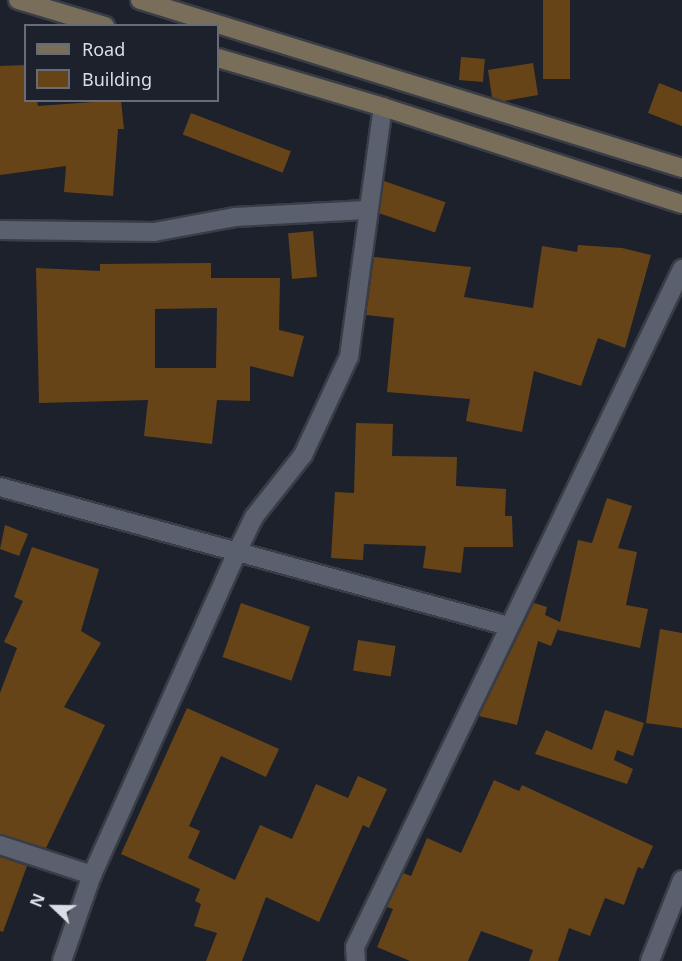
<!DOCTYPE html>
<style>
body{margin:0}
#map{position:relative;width:682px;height:961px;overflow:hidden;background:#1d212c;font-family:"Noto Sans",sans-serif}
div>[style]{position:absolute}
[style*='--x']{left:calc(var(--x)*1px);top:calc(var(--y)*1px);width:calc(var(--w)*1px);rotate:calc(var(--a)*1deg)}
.building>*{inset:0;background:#664417;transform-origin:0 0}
.roads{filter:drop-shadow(2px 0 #393d47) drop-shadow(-2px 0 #393d47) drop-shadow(0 2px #393d47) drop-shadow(0 -2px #393d47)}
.minor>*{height:18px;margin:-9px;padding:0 9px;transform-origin:9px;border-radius:9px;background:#5a606d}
.secondary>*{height:18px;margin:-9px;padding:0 9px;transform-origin:9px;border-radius:9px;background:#786e5a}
span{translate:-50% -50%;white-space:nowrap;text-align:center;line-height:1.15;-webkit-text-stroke:4.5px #1d212c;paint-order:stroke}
.legend{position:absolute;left:24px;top:24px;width:195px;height:78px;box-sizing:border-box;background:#1d212c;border:2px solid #686c76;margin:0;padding:8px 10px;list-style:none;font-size:18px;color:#d9dde5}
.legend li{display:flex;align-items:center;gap:12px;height:30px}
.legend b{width:30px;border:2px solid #686c76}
.north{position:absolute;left:24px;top:877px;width:60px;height:60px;-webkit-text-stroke:4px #1d212c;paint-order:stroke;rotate:292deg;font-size:16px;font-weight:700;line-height:24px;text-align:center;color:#d9dde5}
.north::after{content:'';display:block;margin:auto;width:21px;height:27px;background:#d9dde5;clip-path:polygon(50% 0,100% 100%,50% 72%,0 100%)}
</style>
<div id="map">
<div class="building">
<div style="left:543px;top:0;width:27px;height:79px"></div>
<div style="left:461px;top:57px;width:24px;height:23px;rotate:5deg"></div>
<div style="clip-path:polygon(533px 63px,538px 95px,504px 101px,492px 97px,488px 70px)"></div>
<div style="clip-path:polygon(26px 65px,26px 100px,37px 100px,38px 106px,121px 100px,124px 129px,118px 129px,113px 196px,64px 192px,66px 166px,0 175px,0 66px)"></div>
<div style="clip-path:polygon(659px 83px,682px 92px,682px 126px,648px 113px)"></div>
<div style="left:191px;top:113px;width:107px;height:23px;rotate:21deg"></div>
<div style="left:384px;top:181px;width:65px;height:32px;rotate:19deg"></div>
<div style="left:313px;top:231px;width:46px;height:25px;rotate:85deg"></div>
<div style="clip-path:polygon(578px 245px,622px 248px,651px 255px,625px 348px,598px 338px,581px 386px,534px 371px,522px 432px,466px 421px,470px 399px,387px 392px,394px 318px,366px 315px,374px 257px,471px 267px,464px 297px,533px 308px,542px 246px,577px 252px)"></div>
<div style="clip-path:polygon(evenodd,211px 263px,211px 278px,280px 278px,279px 330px,304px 336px,293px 377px,250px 366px,250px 401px,217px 400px,212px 444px,144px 436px,148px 400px,39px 403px,36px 268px,100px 271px,100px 264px,211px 263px,217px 308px,216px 368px,155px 368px,155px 309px,217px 308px)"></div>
<div style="clip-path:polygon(356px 423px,393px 424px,392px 456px,457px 457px,456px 486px,506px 489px,505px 516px,512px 516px,513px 547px,464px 547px,461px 573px,423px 568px,426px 546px,364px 544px,363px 560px,331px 558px,335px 492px,354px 493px)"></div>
<div style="clip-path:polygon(607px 498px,632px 506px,618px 548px,637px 552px,626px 605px,648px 609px,640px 648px,558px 630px,559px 626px,551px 646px,538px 641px,517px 725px,479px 716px,534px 603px,547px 607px,545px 615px,560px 622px,578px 540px,592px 543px)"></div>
<div style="clip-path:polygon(5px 525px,28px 534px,19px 556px,0 549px)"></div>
<div style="clip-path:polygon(32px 547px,99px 569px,81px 631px,101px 643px,64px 707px,105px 725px,46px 848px,0 834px,0 693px,17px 648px,4px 642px,23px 601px,14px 597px)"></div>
<div style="left:241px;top:603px;width:73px;height:57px;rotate:19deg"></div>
<div style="clip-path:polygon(660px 629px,682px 633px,682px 728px,646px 723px)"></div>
<div style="left:358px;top:640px;width:38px;height:31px;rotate:9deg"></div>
<div style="clip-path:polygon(187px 708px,279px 749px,266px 777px,221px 756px,189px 826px,200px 831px,188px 858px,235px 880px,260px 825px,292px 839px,316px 784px,348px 798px,358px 776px,387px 789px,369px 828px,363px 825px,319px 922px,266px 897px,242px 961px,206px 961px,217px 933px,194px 926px,201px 904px,195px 901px,200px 889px,121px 854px)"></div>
<div style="clip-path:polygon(605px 710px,644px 723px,633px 756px,617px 750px,614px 760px,633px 769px,627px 784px,535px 754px,546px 730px,592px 750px)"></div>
<div style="clip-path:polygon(494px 780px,519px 791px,522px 785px,653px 846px,643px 869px,638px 867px,624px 905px,605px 898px,590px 936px,569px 928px,558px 961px,529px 961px,533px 950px,481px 931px,468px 961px,410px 961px,377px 947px,393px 909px,387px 907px,403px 873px,411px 876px,427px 838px,461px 853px)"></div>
<div style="clip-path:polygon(0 857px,27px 866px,3px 932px,0 931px)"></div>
</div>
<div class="roads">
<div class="minor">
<div style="--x:0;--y:230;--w:154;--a:0.7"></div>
<div style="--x:154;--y:232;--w:82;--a:-10.5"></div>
<div style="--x:235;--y:217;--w:131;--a:-3.1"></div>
<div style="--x:0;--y:487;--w:527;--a:15.3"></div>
<div style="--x:0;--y:845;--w:97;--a:18.1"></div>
<div style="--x:62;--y:961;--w:91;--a:-70.8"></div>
<div style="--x:92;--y:875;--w:352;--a:-65.8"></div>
<div style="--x:236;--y:554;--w:41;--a:-64.1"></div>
<div style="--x:254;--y:517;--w:79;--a:-51.7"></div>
<div style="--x:303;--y:455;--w:108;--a:-64.9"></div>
<div style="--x:349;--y:357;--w:252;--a:-82.3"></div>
<div style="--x:356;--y:961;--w:14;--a:-94"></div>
<div style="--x:355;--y:947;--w:753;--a:-64.25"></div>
<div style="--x:650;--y:961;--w:87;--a:-68.4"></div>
</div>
<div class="secondary">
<div style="--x:18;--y:0;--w:91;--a:16.6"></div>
<div style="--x:140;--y:0;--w:567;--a:17.22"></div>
<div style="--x:218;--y:58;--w:172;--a:16.5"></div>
<div style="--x:383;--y:107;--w:314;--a:18"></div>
</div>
</div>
<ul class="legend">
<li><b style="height:8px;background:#786e5a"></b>Road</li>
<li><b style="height:16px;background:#664417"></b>Building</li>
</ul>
<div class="north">N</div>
</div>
